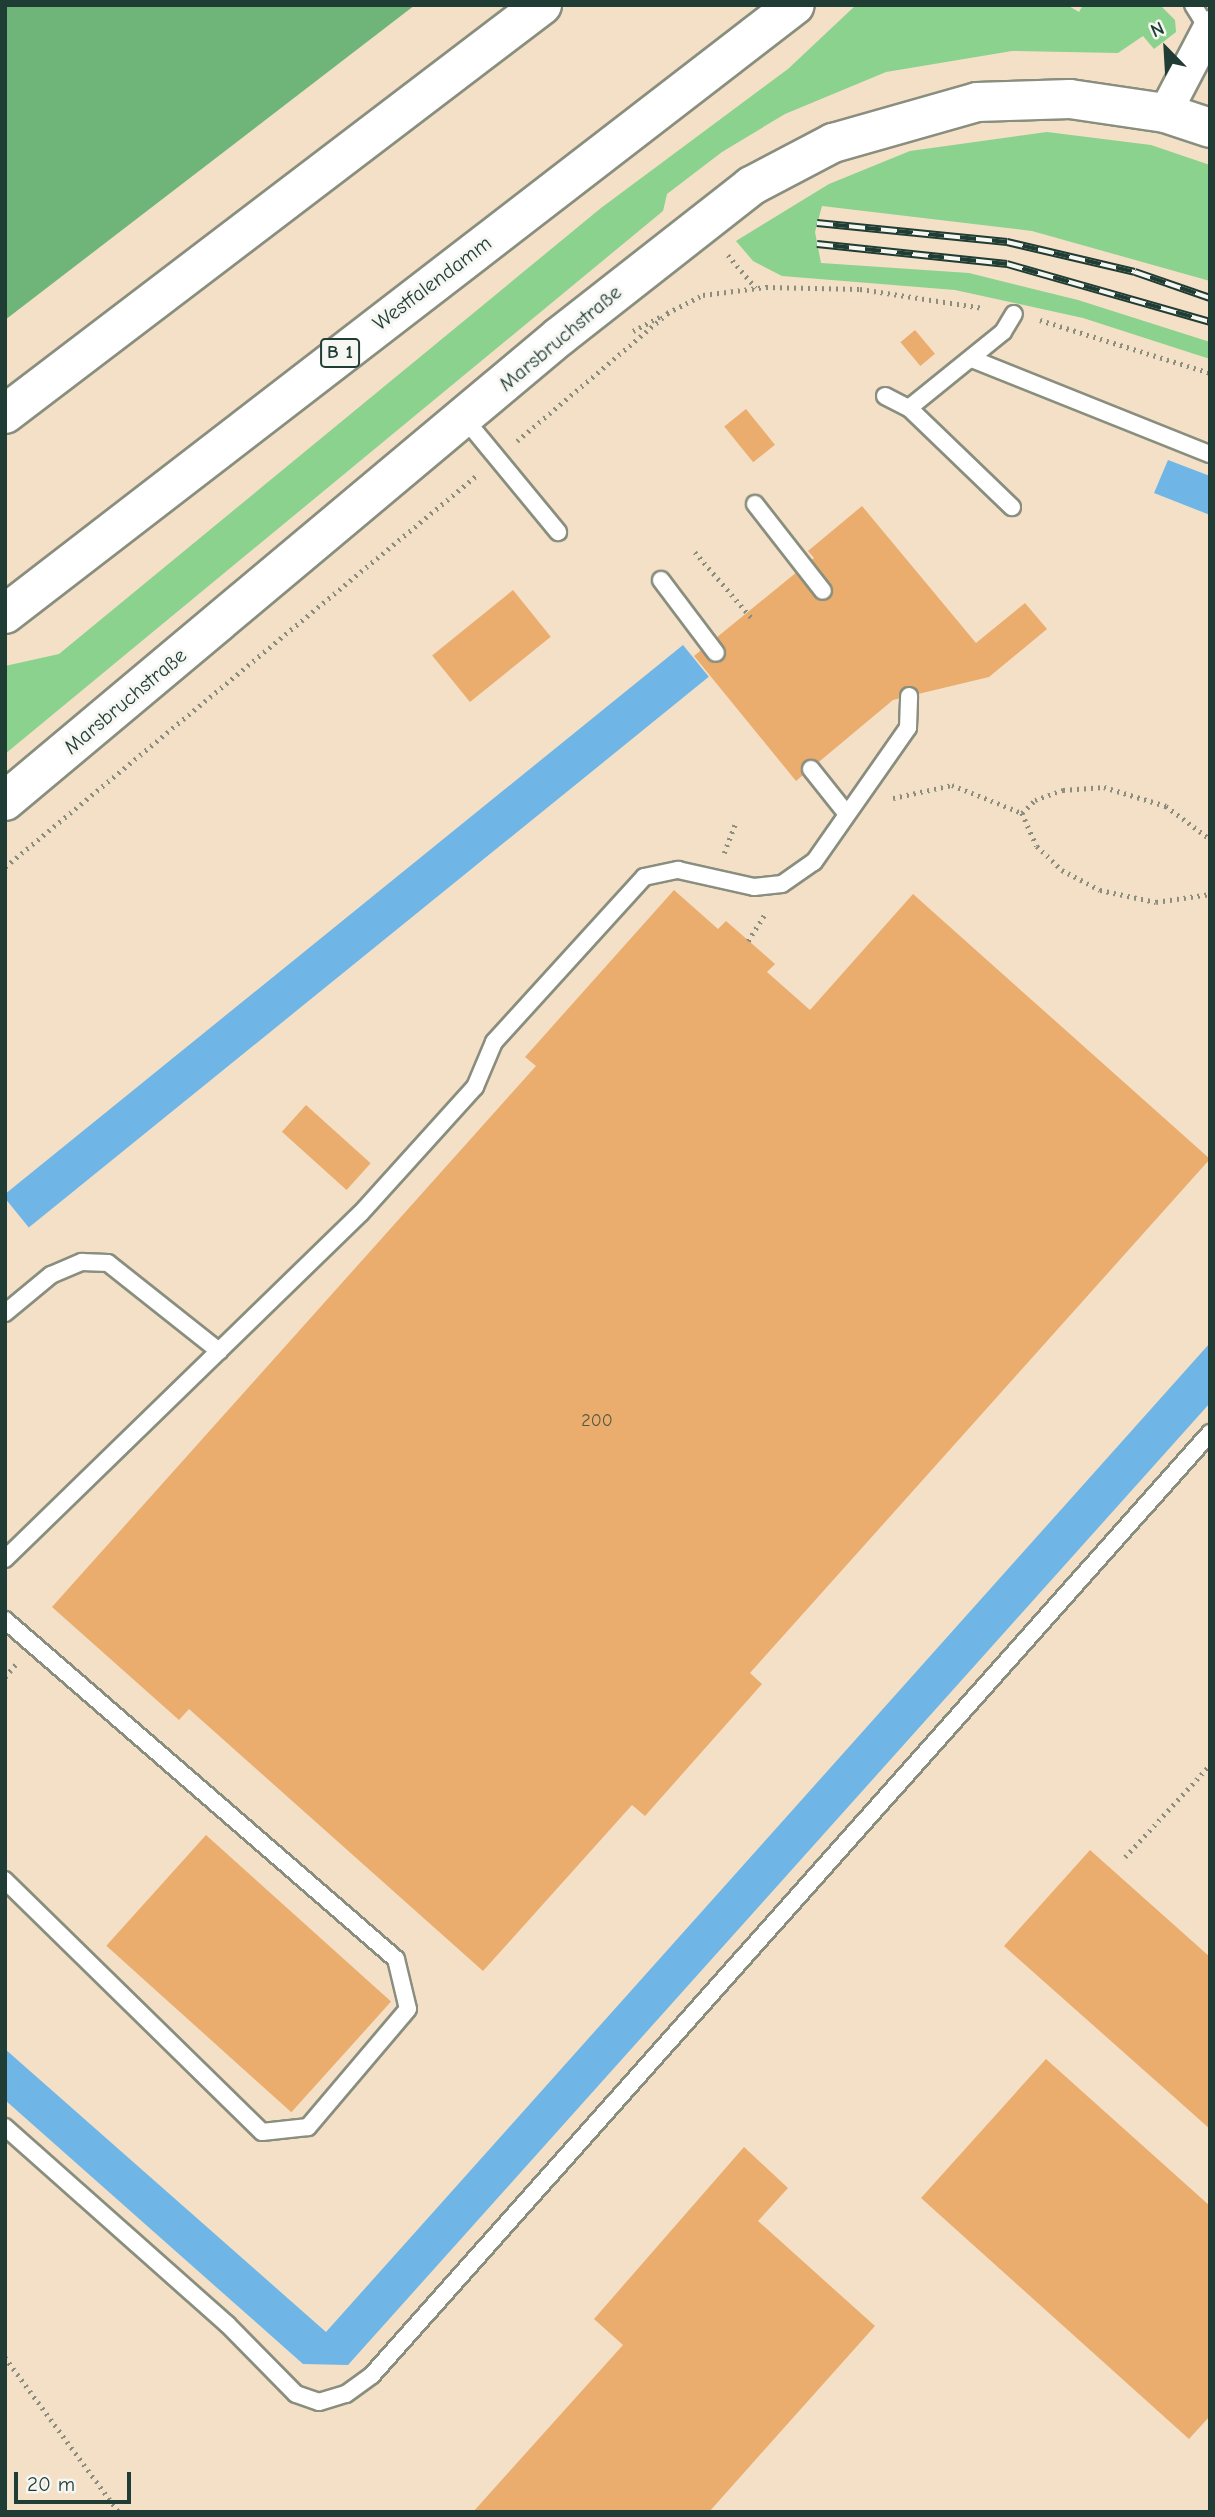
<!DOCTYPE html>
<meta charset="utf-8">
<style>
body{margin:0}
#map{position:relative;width:1215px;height:2517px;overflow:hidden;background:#f3e0c7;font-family:"Comic Neue",sans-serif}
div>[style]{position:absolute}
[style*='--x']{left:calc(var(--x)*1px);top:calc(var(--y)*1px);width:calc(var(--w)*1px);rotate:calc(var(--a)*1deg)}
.green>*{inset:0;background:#8ad28d}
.forest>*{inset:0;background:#6fb478}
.water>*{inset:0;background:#6fb6e6;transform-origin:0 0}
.building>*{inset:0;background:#ebad6d;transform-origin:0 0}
.path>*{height:4.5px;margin-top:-2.25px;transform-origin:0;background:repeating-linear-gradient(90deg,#898e7e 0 2px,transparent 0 7px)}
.roads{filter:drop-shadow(2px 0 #898e7e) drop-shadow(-2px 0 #898e7e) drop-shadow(0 2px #898e7e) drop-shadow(0 -2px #898e7e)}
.lane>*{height:16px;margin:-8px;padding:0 8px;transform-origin:8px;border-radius:8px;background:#fff}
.street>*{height:32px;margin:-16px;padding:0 16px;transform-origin:16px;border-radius:16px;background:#fff}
.secondary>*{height:38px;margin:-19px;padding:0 19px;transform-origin:19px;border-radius:19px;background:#fff}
.highway>*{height:38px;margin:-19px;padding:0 19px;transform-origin:19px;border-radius:19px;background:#fff}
.rail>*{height:8px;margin-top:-4px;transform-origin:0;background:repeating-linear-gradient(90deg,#f6f6f2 0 16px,#1f3d34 0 32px);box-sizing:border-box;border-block:2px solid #1f3d34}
span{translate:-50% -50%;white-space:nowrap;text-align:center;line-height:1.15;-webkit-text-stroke:6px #f6f6f2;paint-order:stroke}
.number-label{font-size:18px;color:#525942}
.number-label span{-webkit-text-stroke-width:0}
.shield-label span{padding:2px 5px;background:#f6f6f2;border:2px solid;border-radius:5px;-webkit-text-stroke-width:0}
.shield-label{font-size:19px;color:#1f3d34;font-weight:700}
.street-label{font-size:21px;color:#1f3d34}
.frame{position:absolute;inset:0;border:7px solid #1f3d34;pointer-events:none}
.north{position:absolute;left:1131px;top:14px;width:70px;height:70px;-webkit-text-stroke:5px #f6f6f2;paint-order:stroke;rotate:336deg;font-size:19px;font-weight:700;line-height:28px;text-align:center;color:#1f3d34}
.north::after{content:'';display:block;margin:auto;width:24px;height:32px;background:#1f3d34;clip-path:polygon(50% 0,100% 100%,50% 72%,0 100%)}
.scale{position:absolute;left:14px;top:2472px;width:117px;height:32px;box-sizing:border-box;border:4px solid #1f3d34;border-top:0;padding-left:9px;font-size:21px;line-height:24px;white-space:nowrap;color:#1f3d34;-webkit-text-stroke:5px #f6f6f2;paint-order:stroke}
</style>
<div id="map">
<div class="green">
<div style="clip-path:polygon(856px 5px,1067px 5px,1079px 12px,1083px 5px,1160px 5px,1175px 20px,1176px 32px,1154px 49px,1143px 36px,1118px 53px,1012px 51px,886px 72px,785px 114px,722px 152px,667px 194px,663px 211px,5px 754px,5px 666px,59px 654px,601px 208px,788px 69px)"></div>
<div style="clip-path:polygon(1047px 132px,1151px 145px,1210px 165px,1210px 281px,1032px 231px,822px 206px,815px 232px,821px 263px,969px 273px,1078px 300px,1210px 342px,1210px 359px,1083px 318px,955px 290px,782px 276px,753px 261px,736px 241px,829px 184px,910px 151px)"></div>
</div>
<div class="forest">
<div style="clip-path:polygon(5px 5px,415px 5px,5px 320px)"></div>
</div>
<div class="water">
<div style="clip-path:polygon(1168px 460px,1210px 476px,1210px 515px,1154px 493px)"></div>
<div style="left:683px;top:645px;width:41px;height:875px;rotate:51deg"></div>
<div style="clip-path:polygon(1210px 1343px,1210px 1403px,348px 2365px,303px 2364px,5px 2100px,5px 2049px,326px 2332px)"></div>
</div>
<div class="building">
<div style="left:915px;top:330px;width:31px;height:19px;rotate:50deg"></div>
<div style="left:746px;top:409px;width:46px;height:28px;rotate:51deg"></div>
<div style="clip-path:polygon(862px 506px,976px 643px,1025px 603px,1047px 629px,989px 677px,893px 700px,796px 781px,694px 656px,814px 558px,808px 551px)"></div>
<div style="left:513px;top:590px;width:60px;height:104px;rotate:51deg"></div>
<div style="clip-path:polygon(674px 890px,718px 929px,726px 921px,775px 964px,767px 972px,810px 1010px,913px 894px,1210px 1159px,750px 1673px,762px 1684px,645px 1816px,632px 1805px,483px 1971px,189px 1709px,179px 1720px,52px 1607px,536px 1066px,525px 1057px)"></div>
<div style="left:306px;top:1105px;width:87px;height:36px;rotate:42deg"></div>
<div style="left:206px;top:1835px;width:249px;height:149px;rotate:42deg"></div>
<div style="clip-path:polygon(1090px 1850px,1210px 1957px,1210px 2129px,1004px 1946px)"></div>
<div style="clip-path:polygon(1046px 2059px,1210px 2206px,1210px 2416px,1189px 2439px,921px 2198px)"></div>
<div style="clip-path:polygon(744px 2147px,788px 2188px,758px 2221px,875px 2326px,709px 2512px,473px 2512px,623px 2345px,594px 2319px)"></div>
</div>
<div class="path">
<div style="--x:728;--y:255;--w:43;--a:49.7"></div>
<div style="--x:667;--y:313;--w:40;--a:-26.6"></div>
<div style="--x:703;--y:295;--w:64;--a:-7.2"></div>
<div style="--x:766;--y:287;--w:94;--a:1.2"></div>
<div style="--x:860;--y:289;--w:125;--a:8.7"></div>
<div style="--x:1040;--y:320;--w:178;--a:17.3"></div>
<div style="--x:633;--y:331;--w:30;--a:-28"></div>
<div style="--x:517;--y:441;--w:198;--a:-40.3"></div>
<div style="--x:695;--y:552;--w:86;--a:49.3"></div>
<div style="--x:893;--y:798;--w:60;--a:-12.4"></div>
<div style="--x:952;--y:785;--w:75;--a:21.8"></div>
<div style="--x:1022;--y:813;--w:36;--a:66"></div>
<div style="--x:1037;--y:846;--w:35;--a:44"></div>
<div style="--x:1062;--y:870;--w:43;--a:27.8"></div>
<div style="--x:1100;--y:890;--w:57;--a:12.1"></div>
<div style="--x:1156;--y:902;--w:55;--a:-8.4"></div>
<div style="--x:1022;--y:813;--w:18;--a:-45"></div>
<div style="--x:1035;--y:800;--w:30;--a:-20"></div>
<div style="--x:1063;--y:790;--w:41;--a:-4.2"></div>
<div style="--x:1104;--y:787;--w:65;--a:17"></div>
<div style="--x:1166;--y:806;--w:55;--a:36.9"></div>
<div style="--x:724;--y:853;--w:31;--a:-69"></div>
<div style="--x:5;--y:867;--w:612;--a:-39.7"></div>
<div style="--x:748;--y:941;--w:31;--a:-58"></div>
<div style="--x:5;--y:1677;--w:17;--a:-50"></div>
<div style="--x:1125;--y:1857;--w:125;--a:-47.3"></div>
<div style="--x:5;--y:2357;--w:192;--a:53.7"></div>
</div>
<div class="roads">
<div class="lane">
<div style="--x:1193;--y:5;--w:28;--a:58"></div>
<div style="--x:972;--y:359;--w:256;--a:21.8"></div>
<div style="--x:885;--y:396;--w:27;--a:27"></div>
<div style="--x:909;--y:408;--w:121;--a:-39"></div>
<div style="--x:1003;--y:332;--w:21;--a:-59"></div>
<div style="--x:909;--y:408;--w:143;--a:43.9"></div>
<div style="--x:464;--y:418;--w:148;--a:50.5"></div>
<div style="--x:755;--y:504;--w:110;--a:52"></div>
<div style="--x:661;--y:580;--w:91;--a:53"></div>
<div style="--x:811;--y:769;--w:56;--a:51.5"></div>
<div style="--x:5;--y:1313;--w:60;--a:-39.6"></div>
<div style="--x:51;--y:1275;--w:34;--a:-23"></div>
<div style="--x:82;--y:1262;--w:26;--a:2"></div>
<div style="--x:108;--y:1263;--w:142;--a:38.4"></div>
<div style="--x:5;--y:1559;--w:496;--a:-44.2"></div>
<div style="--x:361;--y:1213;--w:170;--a:-47.9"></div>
<div style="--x:475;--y:1087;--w:49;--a:-67.1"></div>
<div style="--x:494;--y:1042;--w:223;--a:-47.7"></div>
<div style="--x:644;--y:877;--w:35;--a:-12"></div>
<div style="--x:678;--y:870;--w:78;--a:12.6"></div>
<div style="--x:754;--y:887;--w:28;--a:-6"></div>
<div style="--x:782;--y:884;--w:39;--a:-35"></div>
<div style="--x:814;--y:862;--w:164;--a:-55"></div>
<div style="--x:908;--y:728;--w:32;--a:-88"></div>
<div style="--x:5;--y:1620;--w:517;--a:40.93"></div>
<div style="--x:396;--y:1959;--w:51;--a:76.5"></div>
<div style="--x:408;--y:2009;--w:155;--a:130.3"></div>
<div style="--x:308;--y:2127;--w:46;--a:173.8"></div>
<div style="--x:262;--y:2132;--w:360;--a:-135.6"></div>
<div style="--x:5;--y:2127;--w:297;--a:41.6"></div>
<div style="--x:227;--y:2324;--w:98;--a:45.4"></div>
<div style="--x:296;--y:2394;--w:24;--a:19"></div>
<div style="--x:319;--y:2402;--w:28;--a:-17"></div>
<div style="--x:346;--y:2394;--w:32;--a:-36"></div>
<div style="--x:372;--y:2375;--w:1261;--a:-48.34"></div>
</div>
<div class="street">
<div style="--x:1165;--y:113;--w:97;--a:-62.4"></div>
</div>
<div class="secondary">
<div style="--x:5;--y:801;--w:724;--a:-39.96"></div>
<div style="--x:560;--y:336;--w:243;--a:-38.1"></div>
<div style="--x:751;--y:186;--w:93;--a:-27.7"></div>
<div style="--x:833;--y:143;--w:150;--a:-15.9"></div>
<div style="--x:977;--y:102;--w:93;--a:-1.8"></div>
<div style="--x:1070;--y:99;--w:96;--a:8.4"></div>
<div style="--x:1165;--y:113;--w:47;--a:18.4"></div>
</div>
<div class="highway">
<div style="--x:5;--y:414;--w:675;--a:-37.29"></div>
<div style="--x:5;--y:614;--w:997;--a:-37.63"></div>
</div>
</div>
<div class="rail">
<div style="--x:817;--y:223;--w:191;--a:5.7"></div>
<div style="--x:1007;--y:242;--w:131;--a:13.2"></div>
<div style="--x:1135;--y:272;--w:79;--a:19.1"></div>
<div style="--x:817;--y:244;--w:191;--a:6"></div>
<div style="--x:1007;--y:264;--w:211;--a:15.9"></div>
</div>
<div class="number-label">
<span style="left:597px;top:1421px">200</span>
</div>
<div class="shield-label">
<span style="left:340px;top:353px">B 1</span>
</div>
<div class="street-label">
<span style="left:432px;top:283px;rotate:-37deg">Westfalendamm</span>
<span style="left:560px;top:338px;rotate:-40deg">Marsbruchstraße</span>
<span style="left:125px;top:701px;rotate:-40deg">Marsbruchstraße</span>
</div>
<div class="frame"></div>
<div class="north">N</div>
<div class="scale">20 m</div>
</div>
